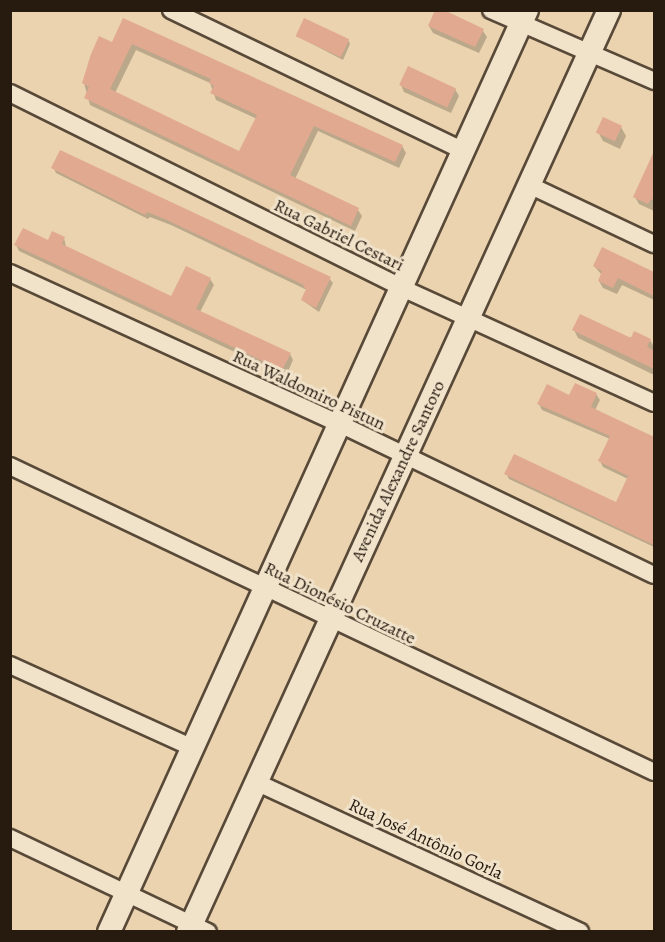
<!DOCTYPE html>
<meta charset="utf-8">
<style>
body{margin:0}
#map{position:relative;width:665px;height:942px;overflow:hidden;background:#ead3ae;font-family:Alegreya,serif}
div>[style]{position:absolute}
[style*='--x']{left:calc(var(--x)*1px);top:calc(var(--y)*1px);width:calc(var(--w)*1px);rotate:calc(var(--a)*1deg)}
.shadow>*{inset:0;background:#0003}
.building>*{inset:0;background:#e2a991;transform-origin:0 0}
.roads{filter:drop-shadow(2px 0 #584938) drop-shadow(-2px 0 #584938) drop-shadow(0 2px #584938) drop-shadow(0 -2px #584938)}
.street>*{height:16px;margin:-8px;padding:0 8px;transform-origin:8px;border-radius:8px;background:#f1e2ca}
.secondary>*{height:22px;margin:-11px;padding:0 11px;transform-origin:11px;border-radius:11px;background:#f1e2ca}
span{translate:-50% -50%;white-space:nowrap;text-align:center;line-height:1.15;-webkit-text-stroke:6px #f1e2ca;paint-order:stroke}
.street-label{font-size:18px;color:#271b10}
.frame{position:absolute;inset:0;border:12px solid #271b10;pointer-events:none}
</style>
<div id="map">
<div class="shadow">
<div style="clip-path:polygon(evenodd,124px 20px,402px 146px,406px 153px,399px 168px,318px 131px,295px 179px,358px 210px,362px 216px,355px 231px,90px 105px,84px 83px,113px 44px,124px 20px,136px 50px,210px 83px,216px 100px,257px 119px,240px 153px,115px 93px,136px 50px)"></div>
<div style="clip-path:polygon(429px 26px,483px 31px,487px 37px,479px 53px,433px 33px)"></div>
<div style="clip-path:polygon(297px 36px,348px 40px,350px 44px,343px 60px)"></div>
<div style="clip-path:polygon(401px 85px,455px 89px,459px 96px,451px 113px,404px 92px)"></div>
<div style="clip-path:polygon(621px 127px,626px 136px,620px 149px,603px 141px,598px 132px)"></div>
<div style="clip-path:polygon(53px 167px,329px 278px,333px 283px,319px 312px,302px 300px,307px 290px,171px 225px,150px 217px,148px 219px,56px 173px)"></div>
<div style="clip-path:polygon(645px 174px,654px 178px,654px 211px,639px 204px,635px 197px)"></div>
<div style="clip-path:polygon(64px 238px,66px 247px,172px 298px,210px 279px,214px 285px,200px 312px,290px 354px,293px 360px,286px 376px,19px 251px,16px 245px)"></div>
<div style="clip-path:polygon(602px 249px,654px 274px,654px 310px,654px 300px,622px 285px,617px 294px,603px 288px,599px 281px,602px 275px,594px 266px)"></div>
<div style="clip-path:polygon(574px 330px,650px 340px,654px 347px,654px 375px,578px 338px)"></div>
<div style="clip-path:polygon(596px 394px,600px 400px,595px 410px,654px 437px,654px 547px,509px 479px,506px 473px,616px 504px,628px 479px,603px 467px,600px 461px,610px 439px,542px 410px,539px 404px)"></div>
</div>
<div class="building">
<div style="clip-path:polygon(435px 10px,444px 10px,484px 29px,475px 47px,428px 26px)"></div>
<div style="clip-path:polygon(evenodd,123px 18px,403px 145px,395px 162px,314px 126px,290px 175px,359px 208px,351px 226px,84px 98px,89px 87px,82px 83px,91px 54px,99px 36px,112px 42px,123px 18px,132px 44px,211px 79px,209px 83px,214px 86px,210px 93px,257px 115px,239px 151px,110px 89px,132px 44px)"></div>
<div style="left:304px;top:18px;width:50px;height:20px;rotate:25deg"></div>
<div style="left:408px;top:66px;width:53px;height:21px;rotate:25deg"></div>
<div style="left:603px;top:117px;width:21px;height:17px;rotate:25deg"></div>
<div style="clip-path:polygon(60px 150px,331px 277px,316px 308px,301px 300px,306px 289px,302px 284px,167px 220px,147px 212px,145px 215px,51px 168px)"></div>
<div style="clip-path:polygon(654px 151px,654px 201px,651px 199px,648px 204px,633px 197px)"></div>
<div style="clip-path:polygon(23px 228px,48px 240px,52px 231px,65px 237px,62px 244px,171px 296px,186px 266px,211px 278px,196px 309px,291px 353px,282px 370px,14px 245px)"></div>
<div style="clip-path:polygon(602px 247px,654px 272px,654px 296px,618px 278px,613px 288px,598px 281px,602px 271px,593px 266px)"></div>
<div style="clip-path:polygon(580px 314px,631px 338px,634px 331px,651px 339px,647px 347px,654px 351px,654px 369px,572px 330px)"></div>
<div style="clip-path:polygon(575px 383px,597px 393px,591px 407px,654px 437px,654px 545px,504px 474px,514px 454px,616px 502px,628px 476px,598px 461px,610px 436px,537px 404px,547px 384px,569px 395px)"></div>
</div>
<div class="roads">
<div class="street">
<div style="--x:171;--y:10;--w:325;--a:25.7"></div>
<div style="--x:491;--y:10;--w:178;--a:23.5"></div>
<div style="--x:10;--y:93;--w:438;--a:26.4"></div>
<div style="--x:402;--y:288;--w:277;--a:24.5"></div>
<div style="--x:529;--y:185;--w:138;--a:25.3"></div>
<div style="--x:10;--y:273;--w:363;--a:24.6"></div>
<div style="--x:340;--y:424;--w:348;--a:25.7"></div>
<div style="--x:10;--y:466;--w:713;--a:25.41"></div>
<div style="--x:10;--y:665;--w:201;--a:24.4"></div>
<div style="--x:256;--y:782;--w:357;--a:24.8"></div>
<div style="--x:10;--y:838;--w:219;--a:25.4"></div>
</div>
<div class="secondary">
<div style="--x:109;--y:932;--w:1012;--a:-65.61"></div>
<div style="--x:188;--y:932;--w:1014;--a:-65.46"></div>
</div>
</div>
<div class="street-label">
<span style="left:339px;top:235px;rotate:26deg">Rua Gabriel Cestari</span>
<span style="left:309px;top:390px;rotate:25deg">Rua Waldomiro Pistun</span>
<span style="left:398px;top:471px;rotate:-65deg">Avenida Alexandre Santoro</span>
<span style="left:340px;top:603px;rotate:26deg">Rua Dionésio Cruzatte</span>
<span style="left:426px;top:839px;rotate:25deg">Rua José Antônio Gorla</span>
</div>
<div class="frame"></div>
</div>
